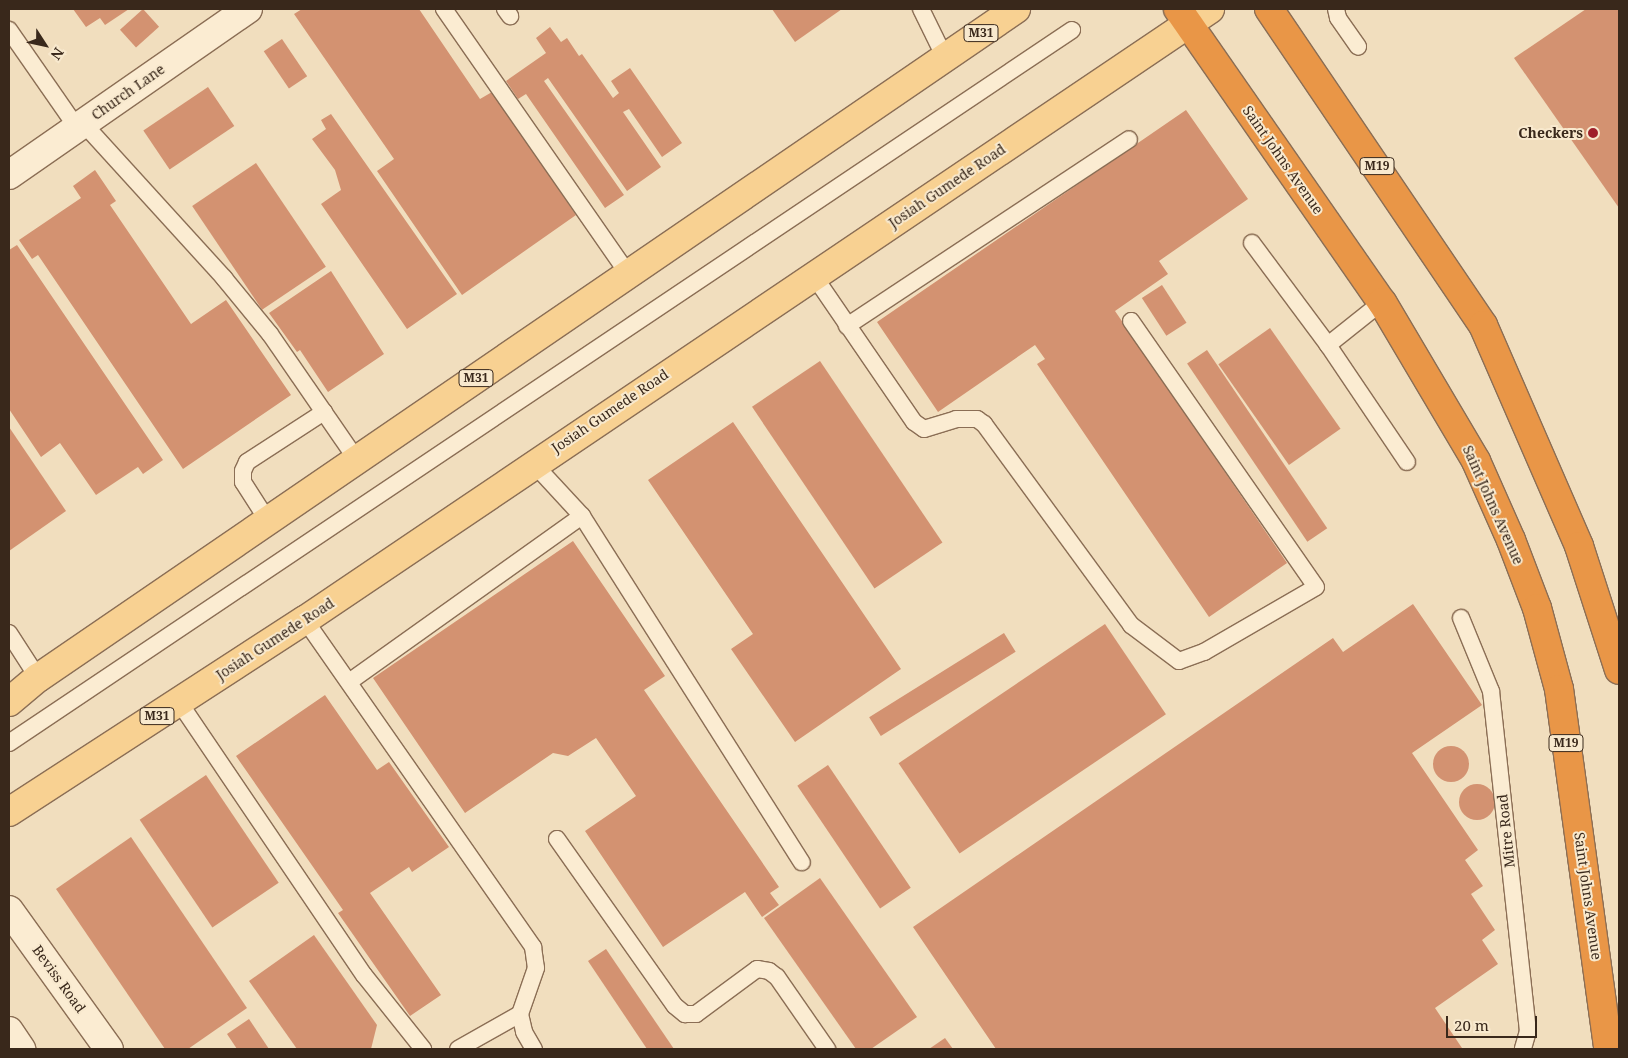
<!DOCTYPE html>
<style>
body{margin:0}
#map{position:relative;width:1628px;height:1058px;overflow:hidden;background:#f1debe;font-family:"Noto Serif",serif}
div>[style]{position:absolute}
[style*='--x']{left:calc(var(--x)*1px);top:calc(var(--y)*1px);width:calc(var(--w)*1px);rotate:calc(var(--a)*1deg)}
.building>*{inset:0;background:#d39271;transform-origin:0 0}
.round{border-radius:50%}
.roads{filter:drop-shadow(1px 0 #8b6e55) drop-shadow(-1px 0 #8b6e55) drop-shadow(0 1px #8b6e55) drop-shadow(0 -1px #8b6e55)}
.lane>*{height:16px;margin:-8px;padding:0 8px;transform-origin:8px;border-radius:8px;background:#fbecd2}
.street>*{height:28px;margin:-14px;padding:0 14px;transform-origin:14px;border-radius:14px;background:#fbecd2}
.secondary>*{height:28px;margin:-14px;padding:0 14px;transform-origin:14px;border-radius:14px;background:#fbecd2}
.primary>*{height:28px;margin:-14px;padding:0 14px;transform-origin:14px;border-radius:14px;background:#f8d192}
.highway>*{height:28px;margin:-14px;padding:0 14px;transform-origin:14px;border-radius:14px;background:#e99647}
.dots>*{width:14px;height:14px;translate:-50% -50%;box-sizing:border-box;border:2px solid #f8e9ce;border-radius:50%}
span{translate:-50% -50%;white-space:nowrap;text-align:center;line-height:1.15;-webkit-text-stroke:4px #f8e9ce;paint-order:stroke}
.shield-label span{padding:1px 4px;background:#f8e9ce;border:1px solid;border-radius:4px;-webkit-text-stroke-width:0}
.shield-label{font-size:12px;color:#39281b;font-weight:700}
.street-label{font-size:14px;color:#39281b}
.poi-label{font-size:14px;color:#39281b;font-weight:700}
.right{translate:-100% -50%;text-align:right}
.frame{position:absolute;inset:0;border:10px solid #39281b;pointer-events:none}
.north{position:absolute;left:20px;top:20px;width:50px;height:50px;-webkit-text-stroke:4px #f8e9ce;paint-order:stroke;rotate:125deg;font-size:14px;font-weight:700;line-height:20px;text-align:center;color:#39281b}
.north::after{content:'';display:block;margin:auto;width:18px;height:22px;background:#39281b;clip-path:polygon(50% 0,100% 100%,50% 72%,0 100%)}
.scale{position:absolute;left:1446px;top:1016px;width:91px;height:22px;box-sizing:border-box;border:2px solid #39281b;border-top:0;padding-left:6px;font-size:15px;line-height:18px;white-space:nowrap;color:#39281b;-webkit-text-stroke:4px #f8e9ce;paint-order:stroke}
</style>
<div id="map">
<div class="building">
<div style="clip-path:polygon(73px 9px,129px 9px,105px 25px,100px 18px,86px 27px)"></div>
<div style="left:143px;top:9px;width:24px;height:31px;rotate:48deg"></div>
<div style="clip-path:polygon(302px 9px,419px 9px,480px 99px,492px 92px,576px 215px,462px 295px,377px 171px,394px 159px,294px 14px)"></div>
<div style="clip-path:polygon(772px 9px,842px 9px,795px 42px)"></div>
<div style="clip-path:polygon(1586px 9px,1619px 9px,1619px 208px,1514px 58px)"></div>
<div style="clip-path:polygon(550px 27px,561px 42px,567px 38px,579px 56px,582px 54px,613px 98px,619px 93px,611px 81px,630px 68px,682px 143px,662px 157px,629px 109px,623px 112px,661px 167px,627px 191px,548px 78px,544px 81px,624px 195px,605px 208px,526px 94px,518px 99px,506px 81px,546px 53px,536px 38px)"></div>
<div style="left:282px;top:39px;width:45px;height:22px;rotate:56deg"></div>
<div style="left:208px;top:87px;width:47px;height:78px;rotate:56deg"></div>
<div style="clip-path:polygon(1186px 110px,1248px 199px,1159px 261px,1168px 274px,1115px 311px,1287px 563px,1209px 617px,1037px 364px,1045px 359px,1035px 345px,938px 412px,877px 322px)"></div>
<div style="clip-path:polygon(331px 114px,457px 294px,407px 329px,321px 204px,341px 190px,335px 170px,312px 139px,326px 129px,321px 120px)"></div>
<div style="left:256px;top:163px;width:125px;height:77px;rotate:56deg"></div>
<div style="clip-path:polygon(95px 170px,116px 201px,110px 205px,191px 324px,226px 300px,291px 395px,183px 469px,38px 255px,32px 259px,19px 240px,81px 198px,73px 186px)"></div>
<div style="clip-path:polygon(17px 245px,163px 460px,143px 474px,138px 467px,96px 495px,60px 443px,41px 457px,9px 409px,9px 250px)"></div>
<div style="clip-path:polygon(331px 271px,384px 354px,328px 392px,300px 350px,297px 352px,269px 313px)"></div>
<div style="left:1162px;top:285px;width:45px;height:24px;rotate:57deg"></div>
<div style="left:1270px;top:328px;width:123px;height:63px;rotate:55deg"></div>
<div style="left:1207px;top:350px;width:215px;height:24px;rotate:56deg"></div>
<div style="left:820px;top:361px;width:219px;height:82px;rotate:56deg"></div>
<div style="clip-path:polygon(733px 422px,901px 669px,795px 742px,731px 649px,753px 634px,648px 480px)"></div>
<div style="clip-path:polygon(9px 427px,66px 511px,9px 551px)"></div>
<div style="clip-path:polygon(573px 541px,665px 676px,644px 690px,779px 887px,770px 893px,779px 905px,762px 917px,745px 892px,663px 947px,585px 831px,636px 796px,596px 738px,568px 756px,553px 753px,465px 813px,373px 678px)"></div>
<div style="clip-path:polygon(1413px 604px,1482px 705px,1412px 753px,1478px 850px,1465px 860px,1483px 886px,1471px 894px,1495px 930px,1482px 940px,1498px 964px,1435px 1008px,1462px 1048px,996px 1049px,913px 927px,1333px 638px,1343px 652px)"></div>
<div style="left:1105px;top:624px;width:109px;height:249px;rotate:56deg"></div>
<div style="left:1004px;top:633px;width:22px;height:159px;rotate:58deg"></div>
<div style="clip-path:polygon(325px 695px,377px 770px,389px 762px,449px 847px,412px 872px,409px 867px,370px 893px,441px 995px,410px 1016px,338px 913px,343px 910px,236px 756px)"></div>
<div class="round" style="left:1433px;top:746px;width:36px;height:36px"></div>
<div style="left:828px;top:765px;width:148px;height:37px;rotate:56deg"></div>
<div style="left:206px;top:775px;width:130px;height:80px;rotate:56deg"></div>
<div class="round" style="left:1459px;top:784px;width:36px;height:36px"></div>
<div style="clip-path:polygon(131px 837px,247px 1008px,188px 1049px,165px 1049px,56px 889px)"></div>
<div style="clip-path:polygon(820px 878px,917px 1017px,871px 1049px,856px 1049px,764px 918px)"></div>
<div style="clip-path:polygon(314px 935px,377px 1025px,371px 1049px,297px 1049px,249px 981px)"></div>
<div style="clip-path:polygon(606px 949px,674px 1049px,647px 1049px,588px 961px)"></div>
<div style="clip-path:polygon(249px 1019px,269px 1049px,237px 1049px,227px 1034px)"></div>
<div style="clip-path:polygon(945px 1038px,953px 1049px,929px 1049px)"></div>
</div>
<div class="roads">
<div class="lane">
<div style="--x:444;--y:9;--w:323;--a:55.2"></div>
<div style="--x:505;--y:9;--w:9;--a:54"></div>
<div style="--x:921;--y:9;--w:55;--a:63.9"></div>
<div style="--x:1336;--y:9;--w:9;--a:77"></div>
<div style="--x:1338;--y:18;--w:35;--a:55"></div>
<div style="--x:9;--y:30;--w:119;--a:55.2"></div>
<div style="--x:83;--y:123;--w:210;--a:47.7"></div>
<div style="--x:224;--y:278;--w:72;--a:50.6"></div>
<div style="--x:270;--y:334;--w:153;--a:55.4"></div>
<div style="--x:1252;--y:243;--w:127;--a:53.3"></div>
<div style="--x:1328;--y:345;--w:141;--a:56"></div>
<div style="--x:814;--y:276;--w:177;--a:55.6"></div>
<div style="--x:914;--y:422;--w:12;--a:35"></div>
<div style="--x:924;--y:429;--w:34;--a:-17"></div>
<div style="--x:956;--y:419;--w:21;--a:0"></div>
<div style="--x:977;--y:419;--w:9;--a:36"></div>
<div style="--x:984;--y:424;--w:249;--a:53.8"></div>
<div style="--x:1131;--y:625;--w:60;--a:36.9"></div>
<div style="--x:1179;--y:661;--w:27;--a:-20"></div>
<div style="--x:1204;--y:652;--w:129;--a:-30.1"></div>
<div style="--x:1316;--y:587;--w:324;--a:-124.8"></div>
<div style="--x:847;--y:326;--w:338;--a:-33.5"></div>
<div style="--x:1328;--y:345;--w:69;--a:-38.5"></div>
<div style="--x:533;--y:463;--w:72;--a:47.2"></div>
<div style="--x:582;--y:516;--w:410;--a:57.6"></div>
<div style="--x:268;--y:521;--w:46;--a:-122.7"></div>
<div style="--x:243;--y:482;--w:11;--a:-90"></div>
<div style="--x:243;--y:471;--w:10;--a:-66"></div>
<div style="--x:247;--y:462;--w:92;--a:-33"></div>
<div style="--x:1461;--y:618;--w:79;--a:67.7"></div>
<div style="--x:1491;--y:691;--w:342;--a:83.8"></div>
<div style="--x:1528;--y:1031;--w:19;--a:106"></div>
<div style="--x:305;--y:620;--w:399;--a:55.1"></div>
<div style="--x:533;--y:947;--w:21;--a:82"></div>
<div style="--x:536;--y:968;--w:49;--a:109.2"></div>
<div style="--x:520;--y:1014;--w:71;--a:150.6"></div>
<div style="--x:9;--y:633;--w:54;--a:57.2"></div>
<div style="--x:349;--y:682;--w:286;--a:-35.5"></div>
<div style="--x:179;--y:702;--w:330;--a:55.9"></div>
<div style="--x:364;--y:975;--w:95;--a:51.4"></div>
<div style="--x:9;--y:743;--w:1280;--a:-33.85"></div>
<div style="--x:557;--y:839;--w:204;--a:54.8"></div>
<div style="--x:675;--y:1006;--w:13;--a:39"></div>
<div style="--x:685;--y:1014;--w:11;--a:0"></div>
<div style="--x:696;--y:1014;--w:76;--a:-36.4"></div>
<div style="--x:757;--y:969;--w:12;--a:9"></div>
<div style="--x:769;--y:971;--w:10;--a:37"></div>
<div style="--x:777;--y:977;--w:88;--a:55.2"></div>
<div style="--x:520;--y:1014;--w:18;--a:77"></div>
<div style="--x:524;--y:1032;--w:20;--a:60"></div>
</div>
<div class="street">
<div style="--x:9;--y:175;--w:291;--a:-34.8"></div>
</div>
<div class="secondary">
<div style="--x:9;--y:910;--w:171;--a:54.3"></div>
<div style="--x:9;--y:1031;--w:22;--a:56"></div>
</div>
<div class="primary">
<div style="--x:9;--y:702;--w:38;--a:-40"></div>
<div style="--x:38;--y:678;--w:1185;--a:-34.37"></div>
<div style="--x:9;--y:812;--w:353;--a:-33"></div>
<div style="--x:305;--y:620;--w:1092;--a:-34.02"></div>
</div>
<div class="highway">
<div style="--x:1178;--y:9;--w:357;--a:55.2"></div>
<div style="--x:1382;--y:302;--w:185;--a:59.4"></div>
<div style="--x:1476;--y:461;--w:86;--a:66.1"></div>
<div style="--x:1511;--y:540;--w:73;--a:69.1"></div>
<div style="--x:1537;--y:608;--w:84;--a:74.8"></div>
<div style="--x:1559;--y:689;--w:363;--a:82.2"></div>
<div style="--x:1269;--y:9;--w:382;--a:55.9"></div>
<div style="--x:1483;--y:325;--w:241;--a:66.5"></div>
<div style="--x:1579;--y:546;--w:130;--a:72.1"></div>
</div>
</div>
<div class="dots">
<div style="left:1593px;top:133px;background:#9f202b"></div>
</div>
<div class="shield-label">
<span style="left:981px;top:33px">M31</span>
<span style="left:1377px;top:166px">M19</span>
<span style="left:476px;top:378px">M31</span>
<span style="left:157px;top:716px">M31</span>
<span style="left:1566px;top:743px">M19</span>
</div>
<div class="street-label">
<span style="left:128px;top:92px;rotate:-35deg">Church Lane</span>
<span style="left:1283px;top:160px;rotate:55deg">Saint Johns Avenue</span>
<span style="left:947px;top:186px;rotate:-34deg">Josiah Gumede Road</span>
<span style="left:610px;top:411px;rotate:-34deg">Josiah Gumede Road</span>
<span style="left:1493px;top:505px;rotate:66deg">Saint Johns Avenue</span>
<span style="left:275px;top:639px;rotate:-33deg">Josiah Gumede Road</span>
<span style="left:1506px;top:831px;rotate:-96deg">Mitre Road</span>
<span style="left:1588px;top:896px;rotate:82deg">Saint Johns Avenue</span>
<span style="left:59px;top:979px;rotate:54deg">Beviss Road</span>
</div>
<div class="poi-label">
<span class="right" style="left:1583px;top:133px">Checkers</span>
</div>
<div class="frame"></div>
<div class="north">N</div>
<div class="scale">20 m</div>
</div>
